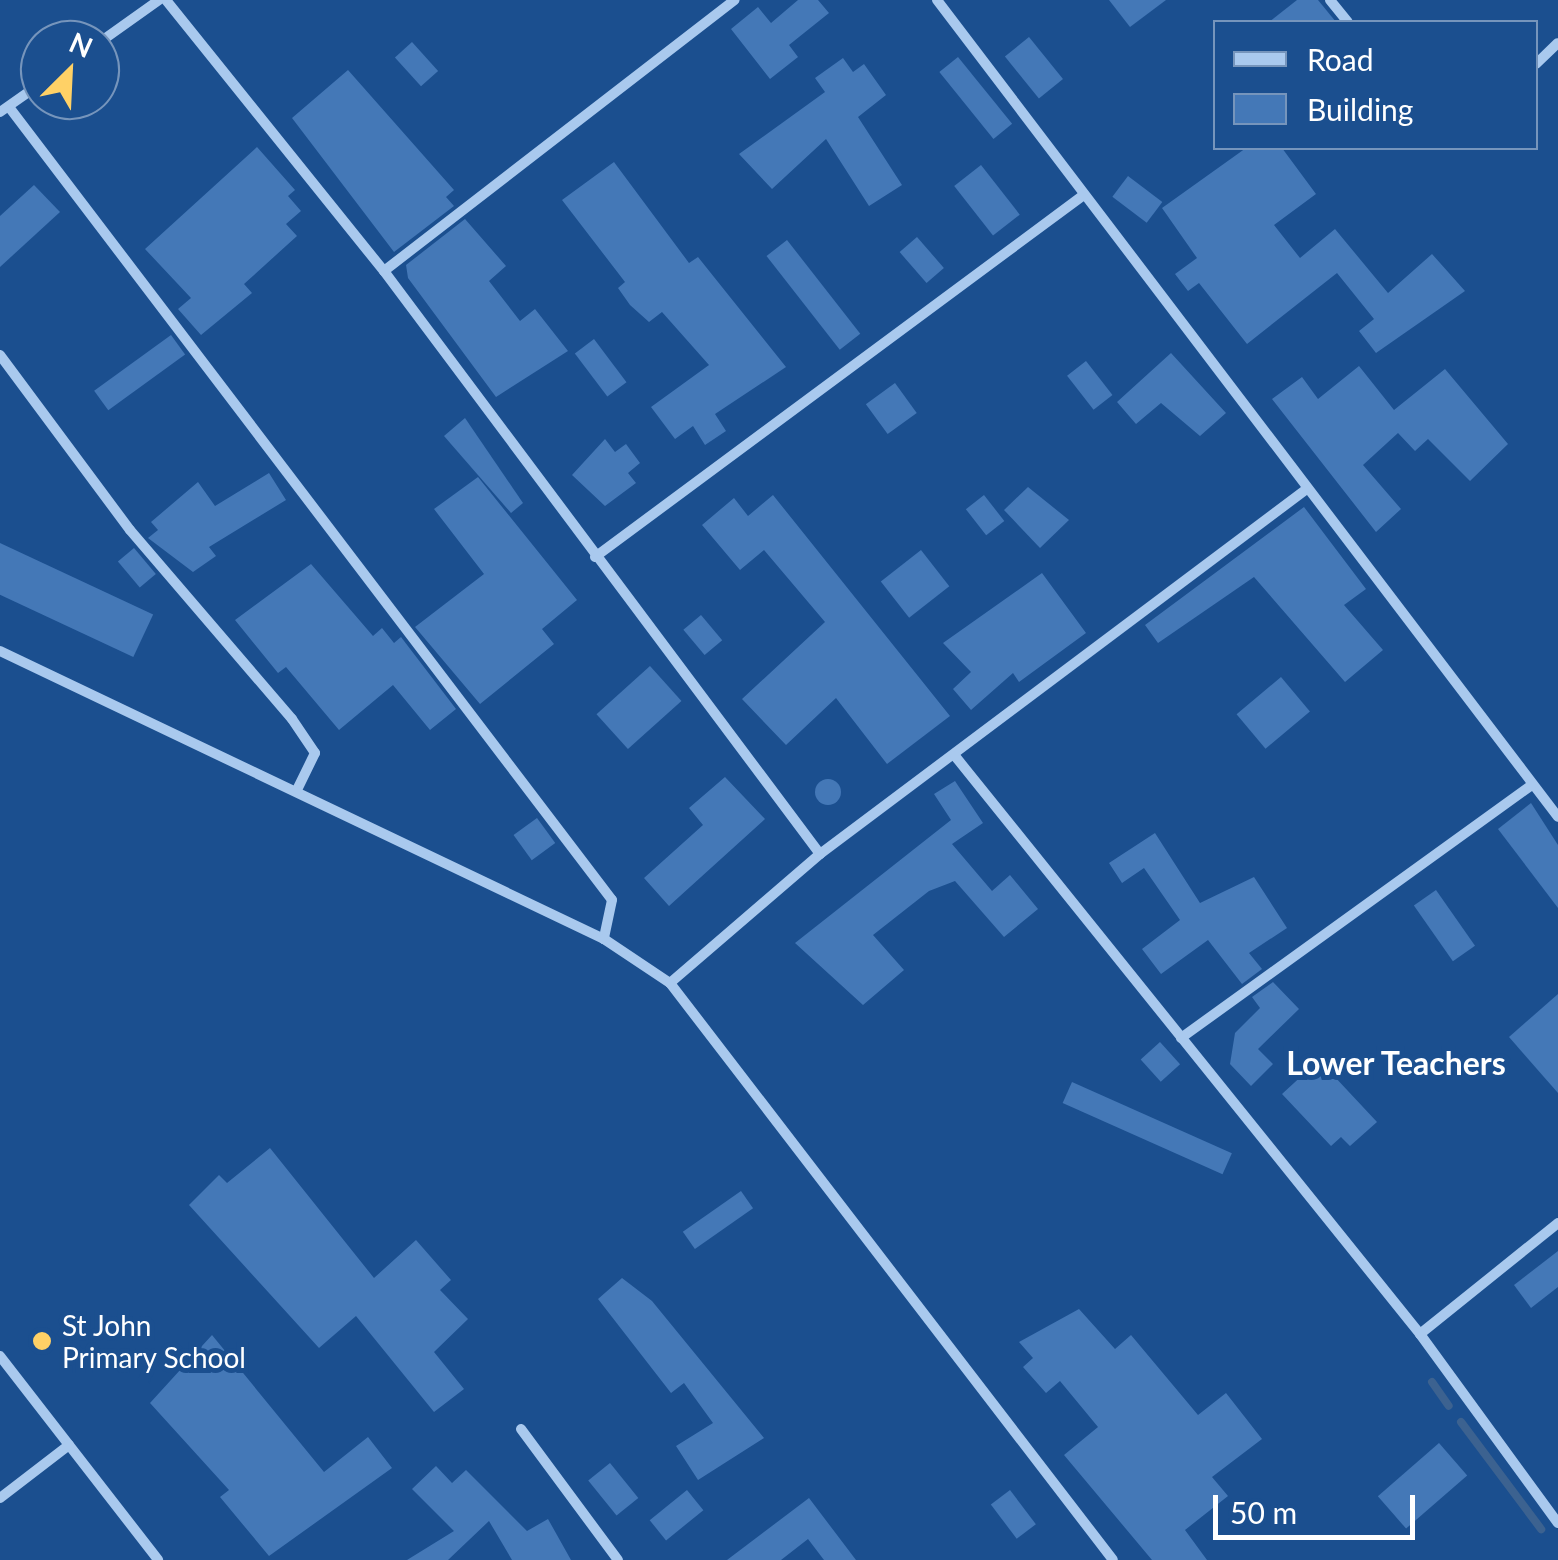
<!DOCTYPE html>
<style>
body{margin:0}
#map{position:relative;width:1558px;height:1560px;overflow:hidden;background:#1b4f8f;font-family:Lato,sans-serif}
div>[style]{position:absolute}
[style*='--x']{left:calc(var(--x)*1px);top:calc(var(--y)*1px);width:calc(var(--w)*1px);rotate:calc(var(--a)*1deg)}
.stream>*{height:8px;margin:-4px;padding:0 4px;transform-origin:4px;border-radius:4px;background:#3c6290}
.building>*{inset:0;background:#4478b7;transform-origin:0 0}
.round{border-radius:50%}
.minor>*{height:10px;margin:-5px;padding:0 5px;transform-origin:5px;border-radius:5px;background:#a9c9ee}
.dots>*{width:28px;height:28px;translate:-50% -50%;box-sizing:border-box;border:5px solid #1b4f8f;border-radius:50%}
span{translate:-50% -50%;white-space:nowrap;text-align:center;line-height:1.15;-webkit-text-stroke:10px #1b4f8f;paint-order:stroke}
.poi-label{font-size:28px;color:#fff}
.left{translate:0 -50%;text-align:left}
.quarter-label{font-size:32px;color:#fff;font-weight:700}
.legend{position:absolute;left:1213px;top:20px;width:325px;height:130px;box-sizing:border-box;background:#1b4f8f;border:2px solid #7695bc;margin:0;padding:12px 18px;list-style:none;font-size:30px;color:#fff}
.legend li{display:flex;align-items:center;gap:20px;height:50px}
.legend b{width:50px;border:2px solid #7695bc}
.north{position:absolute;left:20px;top:20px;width:100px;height:100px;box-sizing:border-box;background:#1b4f8f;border:2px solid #7695bc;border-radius:50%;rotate:24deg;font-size:28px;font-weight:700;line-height:40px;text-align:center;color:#fff}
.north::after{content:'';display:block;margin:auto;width:35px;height:45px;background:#ffd166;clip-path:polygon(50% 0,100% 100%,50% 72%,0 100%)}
.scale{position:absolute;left:1213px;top:1495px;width:202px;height:45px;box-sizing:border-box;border:5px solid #fff;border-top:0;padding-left:12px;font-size:30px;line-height:35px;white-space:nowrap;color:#fff;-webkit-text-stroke:8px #1b4f8f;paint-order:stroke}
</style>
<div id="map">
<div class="stream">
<div style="--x:1432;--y:1382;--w:29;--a:55"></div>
<div style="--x:1461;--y:1422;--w:134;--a:53.2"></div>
</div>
<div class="building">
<div style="clip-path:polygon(798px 0,818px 0,829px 13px,789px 45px,798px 57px,770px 79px,731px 29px,758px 7px,771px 23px)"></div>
<div style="clip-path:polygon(1109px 0,1166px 0,1130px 27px)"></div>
<div style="clip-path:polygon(1297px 0,1318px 0,1336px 22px,1269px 22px)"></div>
<div style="left:1029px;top:37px;width:54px;height:31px;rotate:51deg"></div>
<div style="left:412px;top:42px;width:39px;height:23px;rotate:48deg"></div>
<div style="left:958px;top:57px;width:86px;height:24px;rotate:51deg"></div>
<div style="clip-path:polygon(843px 58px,853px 72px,864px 64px,886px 95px,858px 117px,902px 185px,869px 206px,826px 139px,772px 189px,739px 154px,825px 92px,815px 78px)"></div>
<div style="clip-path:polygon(348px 70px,454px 190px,446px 197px,454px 206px,394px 252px,292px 118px)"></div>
<div style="clip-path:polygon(257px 147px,295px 190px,288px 196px,301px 211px,286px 224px,297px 236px,244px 284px,252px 293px,201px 335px,178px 309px,191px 298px,145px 249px)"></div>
<div style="clip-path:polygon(1246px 148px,1282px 148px,1316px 194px,1274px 225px,1300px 258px,1335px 229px,1388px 293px,1432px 254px,1465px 291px,1376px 353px,1359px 331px,1374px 319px,1337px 273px,1247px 344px,1199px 283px,1188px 291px,1175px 274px,1197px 258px,1162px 208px)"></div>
<div style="clip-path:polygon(614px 162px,689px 263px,698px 257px,786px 367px,715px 414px,726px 431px,705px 445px,693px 426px,675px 439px,651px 407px,709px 365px,662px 312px,649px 322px,630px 305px,618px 288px,625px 282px,562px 200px)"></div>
<div style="left:981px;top:165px;width:63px;height:34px;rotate:52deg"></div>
<div style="left:1128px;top:176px;width:43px;height:26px;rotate:37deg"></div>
<div style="clip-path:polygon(34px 185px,60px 212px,0 267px,0 216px)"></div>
<div style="clip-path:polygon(465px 219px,506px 266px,489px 281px,520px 321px,535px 309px,568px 351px,496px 397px,408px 278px,406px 265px)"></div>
<div style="left:917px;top:237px;width:41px;height:23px;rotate:49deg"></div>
<div style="left:787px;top:240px;width:119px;height:26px;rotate:52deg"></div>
<div style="left:171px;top:335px;width:24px;height:95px;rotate:54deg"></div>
<div style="left:594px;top:339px;width:54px;height:24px;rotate:53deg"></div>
<div style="clip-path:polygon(1171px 353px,1226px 413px,1200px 436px,1161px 403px,1136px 424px,1117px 402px)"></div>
<div style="left:1086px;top:361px;width:43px;height:24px;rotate:52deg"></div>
<div style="clip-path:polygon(1359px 366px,1394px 410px,1445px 369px,1508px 444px,1470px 481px,1428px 439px,1415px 451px,1398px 433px,1363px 465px,1401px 509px,1376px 532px,1272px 399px,1302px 377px,1318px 399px)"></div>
<div style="left:895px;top:383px;width:37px;height:36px;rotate:54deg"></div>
<div style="clip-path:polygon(465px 418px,523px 503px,511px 513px,444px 436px)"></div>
<div style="clip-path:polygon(605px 439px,615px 452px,626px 444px,640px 463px,628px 473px,636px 483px,605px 506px,572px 475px)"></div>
<div style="clip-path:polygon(269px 473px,286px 500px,209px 547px,216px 556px,193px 572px,148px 538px,158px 530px,151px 522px,198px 482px,215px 506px)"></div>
<div style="clip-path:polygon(478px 477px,577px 600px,542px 629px,554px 644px,480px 704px,415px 627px,484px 574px,434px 509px)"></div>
<div style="clip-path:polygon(1028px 487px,1069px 520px,1040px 548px,1004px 510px)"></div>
<div style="clip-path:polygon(773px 495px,950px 716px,887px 764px,836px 698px,786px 745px,742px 699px,825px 622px,764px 550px,740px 570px,702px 525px,734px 498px,748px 516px)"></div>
<div style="left:984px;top:495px;width:33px;height:23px;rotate:52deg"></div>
<div style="clip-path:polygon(1304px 507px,1366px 589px,1344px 605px,1383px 650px,1345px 682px,1254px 577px,1158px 643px,1145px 625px)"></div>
<div style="left:0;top:543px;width:169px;height:47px;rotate:25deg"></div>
<div style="left:134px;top:548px;width:34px;height:21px;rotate:50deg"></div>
<div style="left:921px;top:550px;width:46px;height:51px;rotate:52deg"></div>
<div style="clip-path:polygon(311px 564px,373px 636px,382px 628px,394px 643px,401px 637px,456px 709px,430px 730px,393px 685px,339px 730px,286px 667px,278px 673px,235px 620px)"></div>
<div style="clip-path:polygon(1042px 573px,1086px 633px,1019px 682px,1013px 673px,971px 710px,953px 689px,971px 672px,943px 643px)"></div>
<div style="left:701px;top:615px;width:33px;height:23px;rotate:50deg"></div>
<div style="left:650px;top:666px;width:47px;height:72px;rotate:48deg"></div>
<div style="left:1281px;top:677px;width:45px;height:58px;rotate:50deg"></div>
<div style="clip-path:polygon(725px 777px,765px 819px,669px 906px,644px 878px,703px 825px,689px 808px)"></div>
<div class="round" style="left:815px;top:779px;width:26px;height:26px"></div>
<div style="clip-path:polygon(955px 781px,983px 823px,952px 844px,992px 891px,1010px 875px,1038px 909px,1004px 937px,955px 881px,929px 891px,873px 935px,904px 970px,863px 1005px,795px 943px,951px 820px,934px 794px)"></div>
<div style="clip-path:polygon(1531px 803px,1558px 845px,1558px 908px,1498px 829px)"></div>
<div style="left:537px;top:818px;width:31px;height:29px;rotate:54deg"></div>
<div style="clip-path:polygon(1155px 833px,1200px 903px,1254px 877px,1287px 928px,1249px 953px,1262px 969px,1242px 984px,1208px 940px,1161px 974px,1142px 949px,1180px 920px,1144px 868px,1122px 883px,1109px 863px)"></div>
<div style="left:1436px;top:890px;width:68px;height:27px;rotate:55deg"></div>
<div style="clip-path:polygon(1273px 982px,1299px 1009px,1258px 1049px,1273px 1064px,1251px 1086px,1230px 1064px,1235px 1033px,1260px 1008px,1252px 997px)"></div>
<div style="clip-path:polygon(1558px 994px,1558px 1093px,1509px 1037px)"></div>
<div style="left:1160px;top:1042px;width:30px;height:26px;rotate:48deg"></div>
<div style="clip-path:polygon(1319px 1060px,1377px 1122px,1350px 1146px,1341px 1137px,1331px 1146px,1282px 1094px)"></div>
<div style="left:1072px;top:1082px;width:175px;height:23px;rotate:24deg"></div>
<div style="clip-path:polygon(270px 1148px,374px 1278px,416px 1240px,451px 1280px,440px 1290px,468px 1319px,434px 1352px,464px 1389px,434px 1412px,356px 1316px,319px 1348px,189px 1205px,219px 1175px,227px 1183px)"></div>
<div style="left:741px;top:1191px;width:21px;height:71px;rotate:55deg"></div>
<div style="clip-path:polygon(1558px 1251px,1558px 1287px,1531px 1308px,1514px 1285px)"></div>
<div style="clip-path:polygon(622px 1278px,652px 1301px,764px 1438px,698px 1480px,676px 1446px,713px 1423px,684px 1383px,671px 1393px,598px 1299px)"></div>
<div style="clip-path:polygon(1079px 1309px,1115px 1349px,1131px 1335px,1198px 1415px,1226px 1393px,1262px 1439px,1212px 1477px,1228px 1496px,1185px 1530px,1207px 1560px,1152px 1560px,1064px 1455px,1098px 1427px,1060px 1381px,1046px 1393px,1023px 1367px,1033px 1358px,1019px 1342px)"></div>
<div style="clip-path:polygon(212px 1335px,324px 1472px,368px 1437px,392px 1468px,269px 1556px,220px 1497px,229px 1490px,150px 1403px)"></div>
<div style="left:1439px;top:1443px;width:43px;height:81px;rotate:49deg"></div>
<div style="left:610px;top:1463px;width:45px;height:28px;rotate:51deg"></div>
<div style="clip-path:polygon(436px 1466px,452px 1483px,466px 1470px,527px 1531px,548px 1519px,571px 1560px,512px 1560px,489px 1521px,448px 1560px,407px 1560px,454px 1531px,412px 1489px)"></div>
<div style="left:687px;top:1490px;width:26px;height:48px;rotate:51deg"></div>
<div style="left:1010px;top:1490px;width:43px;height:24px;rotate:53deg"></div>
<div style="clip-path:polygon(809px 1498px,856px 1560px,824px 1560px,808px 1539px,781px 1560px,727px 1560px)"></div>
</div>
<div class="minor">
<div style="--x:166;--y:0;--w:348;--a:51.2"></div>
<div style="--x:384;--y:271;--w:728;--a:53.21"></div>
<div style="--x:937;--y:0;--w:1026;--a:52.76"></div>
<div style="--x:1330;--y:0;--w:28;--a:51"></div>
<div style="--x:100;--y:42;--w:72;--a:-35.4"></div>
<div style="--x:1536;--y:64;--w:30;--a:-44"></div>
<div style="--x:9;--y:107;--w:996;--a:52.75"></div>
<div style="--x:612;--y:900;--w:40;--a:102"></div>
<div style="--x:0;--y:112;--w:49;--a:-35"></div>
<div style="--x:384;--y:271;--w:443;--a:-37.7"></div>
<div style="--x:0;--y:355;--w:218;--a:53.4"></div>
<div style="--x:130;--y:530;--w:249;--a:49.4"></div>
<div style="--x:292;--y:719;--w:41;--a:55.9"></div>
<div style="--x:315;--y:753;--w:39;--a:116"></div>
<div style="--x:595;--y:557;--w:605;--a:-36.53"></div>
<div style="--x:0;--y:651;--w:669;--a:25.49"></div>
<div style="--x:604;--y:939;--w:79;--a:33.7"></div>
<div style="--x:670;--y:983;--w:198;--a:-40.7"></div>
<div style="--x:820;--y:854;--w:605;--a:-36.87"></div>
<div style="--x:955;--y:756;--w:742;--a:51.18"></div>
<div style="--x:1420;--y:1334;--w:234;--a:53.9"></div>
<div style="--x:670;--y:983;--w:727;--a:52.48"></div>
<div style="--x:1181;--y:1038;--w:431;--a:-35.8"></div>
<div style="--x:1420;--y:1334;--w:177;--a:-38.8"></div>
<div style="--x:0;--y:1356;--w:258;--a:52.2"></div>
<div style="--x:521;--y:1429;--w:163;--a:53.5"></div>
<div style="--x:0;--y:1498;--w:87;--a:-37.5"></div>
</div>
<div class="dots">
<div style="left:42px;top:1341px;background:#ffd166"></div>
</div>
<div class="poi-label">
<span class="left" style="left:62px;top:1341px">St John<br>Primary School</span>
</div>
<div class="quarter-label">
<span style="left:1396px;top:1063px">Lower Teachers</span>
</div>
<ul class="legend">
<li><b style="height:12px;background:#a9c9ee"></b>Road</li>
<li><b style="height:28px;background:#4478b7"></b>Building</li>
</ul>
<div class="north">N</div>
<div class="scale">50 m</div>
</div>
